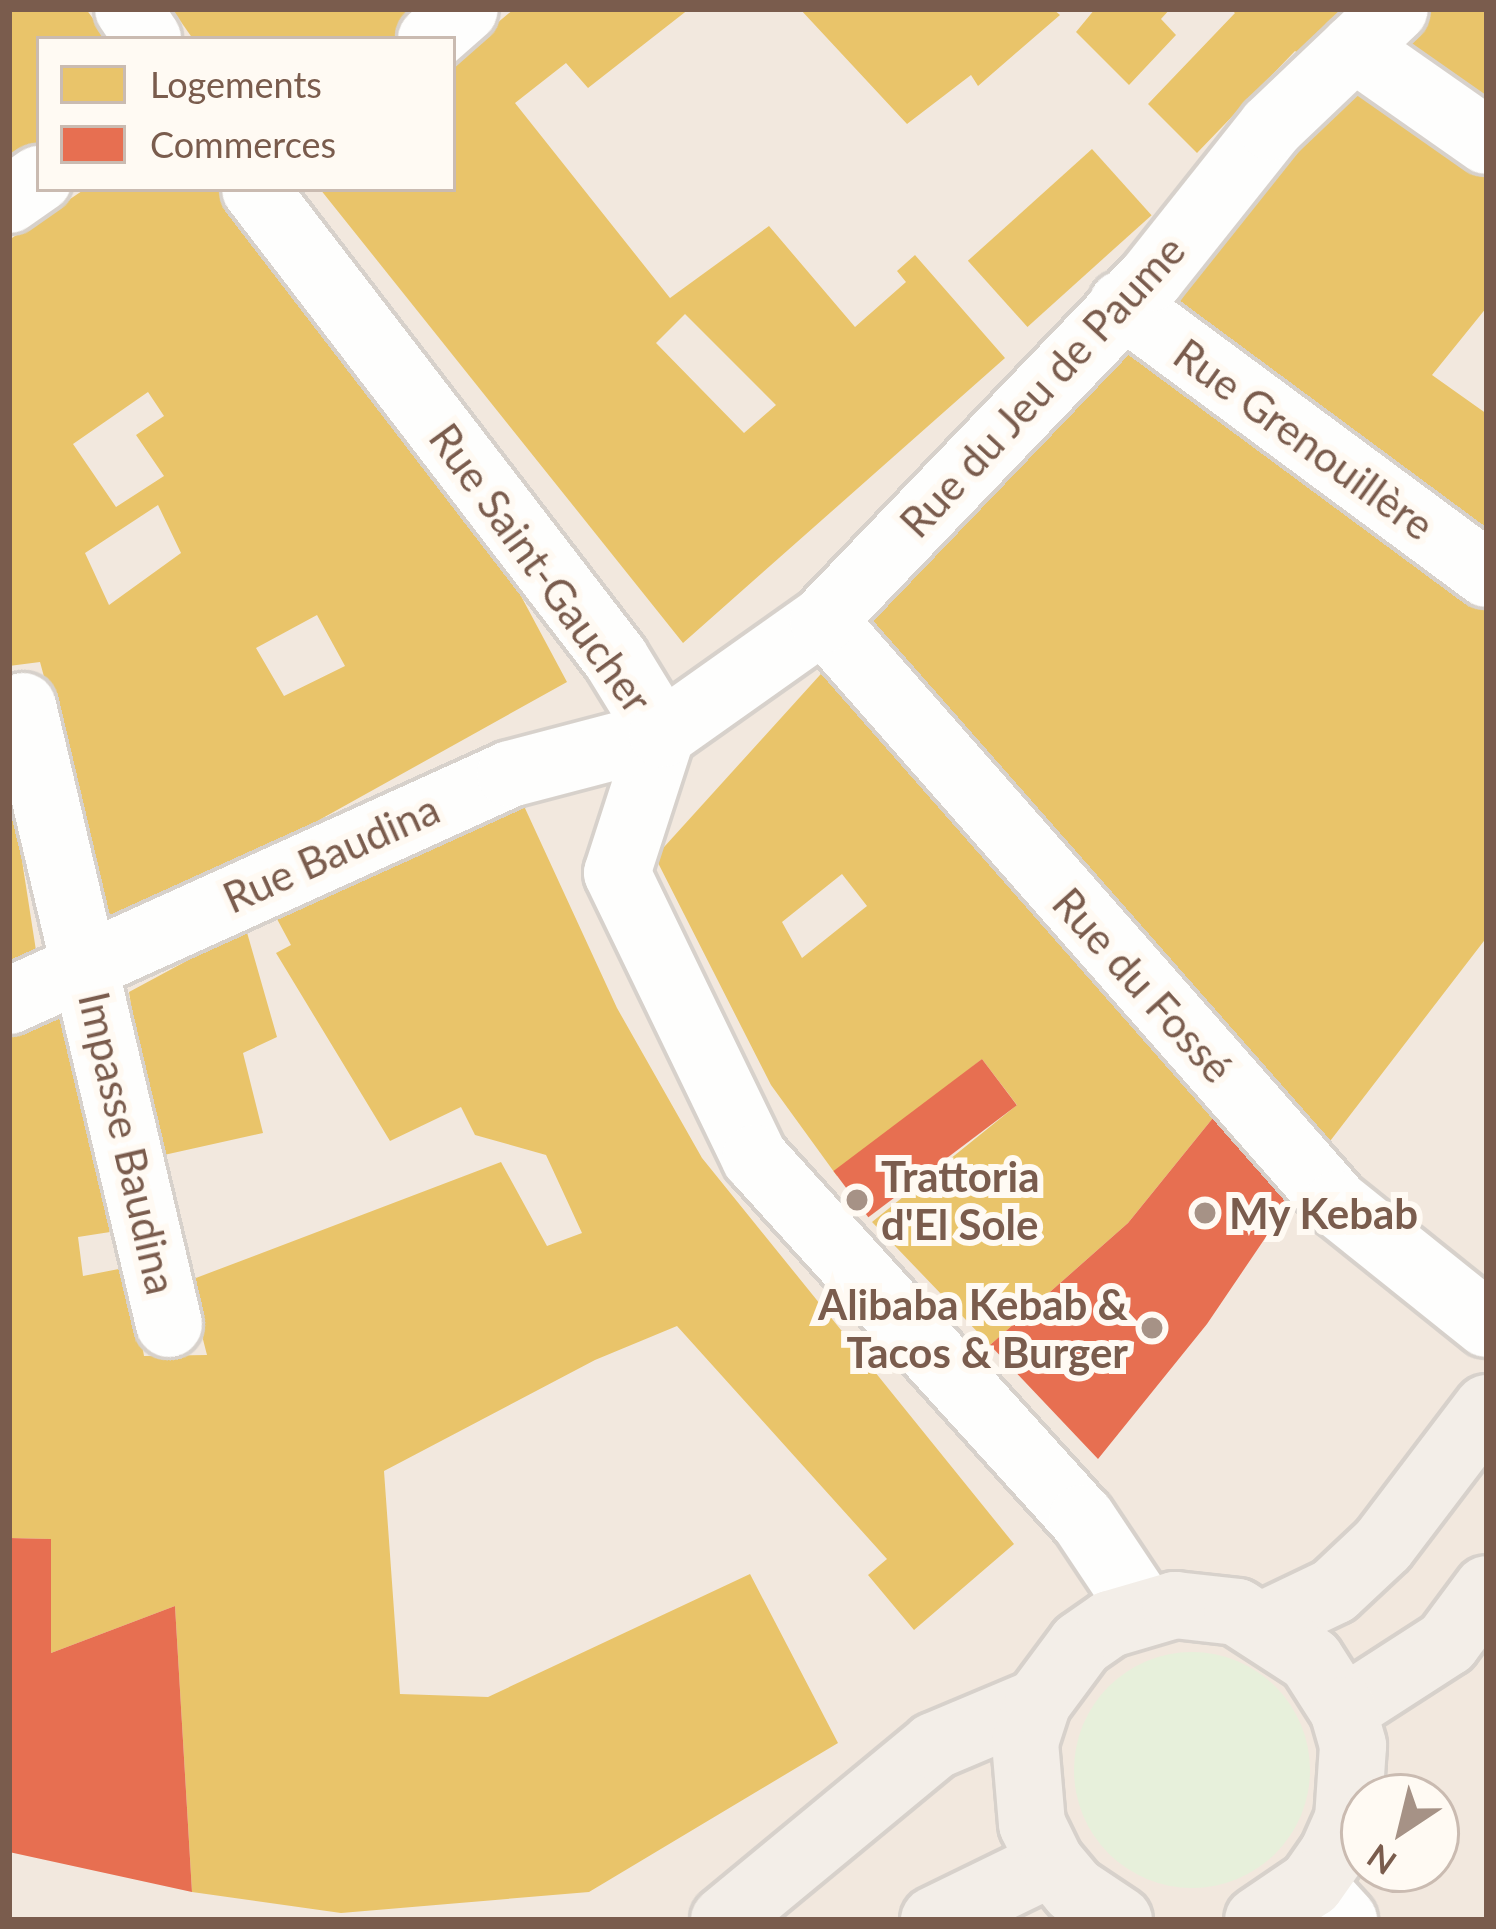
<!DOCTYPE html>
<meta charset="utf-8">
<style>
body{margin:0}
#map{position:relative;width:1496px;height:1929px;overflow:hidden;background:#f9f5f0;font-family:Lato,sans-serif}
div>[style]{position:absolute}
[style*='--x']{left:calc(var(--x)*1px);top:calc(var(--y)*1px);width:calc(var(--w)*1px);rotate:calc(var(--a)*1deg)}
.residential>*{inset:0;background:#f2e8de}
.green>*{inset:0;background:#e7f0db}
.round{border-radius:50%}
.homes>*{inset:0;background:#e9c46a;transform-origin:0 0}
.shops>*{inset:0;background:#e76f51;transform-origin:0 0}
.roads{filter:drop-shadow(3px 0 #d7d1cb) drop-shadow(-3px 0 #d7d1cb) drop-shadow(0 3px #d7d1cb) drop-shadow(0 -3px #d7d1cb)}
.minor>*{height:66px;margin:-33px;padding:0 33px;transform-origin:33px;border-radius:33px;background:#fefefd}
.major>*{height:66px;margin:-33px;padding:0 33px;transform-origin:33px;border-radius:33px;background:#f3eee8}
.dots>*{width:33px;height:33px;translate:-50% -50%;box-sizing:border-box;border:6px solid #fffaf3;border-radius:50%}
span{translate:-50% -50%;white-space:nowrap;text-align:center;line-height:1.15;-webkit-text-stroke:12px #fffaf3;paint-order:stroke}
.street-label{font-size:42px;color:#7a5c4d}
.poi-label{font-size:42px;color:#7a5c4d;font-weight:700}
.left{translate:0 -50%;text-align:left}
.right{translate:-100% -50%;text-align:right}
.frame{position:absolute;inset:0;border:12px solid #7a5c4d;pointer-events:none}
.legend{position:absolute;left:36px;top:36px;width:420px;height:156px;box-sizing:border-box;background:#fffaf3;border:3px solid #cabbb1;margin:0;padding:15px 21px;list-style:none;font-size:36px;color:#7a5c4d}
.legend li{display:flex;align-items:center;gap:24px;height:60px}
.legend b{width:60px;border:3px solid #cabbb1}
.north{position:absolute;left:1340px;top:1773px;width:120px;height:120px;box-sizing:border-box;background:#fffaf3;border:3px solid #cabbb1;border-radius:50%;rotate:215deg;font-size:33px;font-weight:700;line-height:48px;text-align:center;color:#7a5c4d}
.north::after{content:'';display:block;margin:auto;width:42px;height:54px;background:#a69286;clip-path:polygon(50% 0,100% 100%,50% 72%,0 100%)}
</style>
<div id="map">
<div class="residential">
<div style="clip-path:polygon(evenodd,9px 9px,1487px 9px,1487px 1920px,9px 1920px,9px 9px,39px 39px,453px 39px,453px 189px,39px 189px,39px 39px,9px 9px,1364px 1797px,1436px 1797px,1436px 1869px,1364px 1869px,1364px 1797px)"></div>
</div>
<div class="green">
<div class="round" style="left:1074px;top:1652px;width:236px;height:236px"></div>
</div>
<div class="homes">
<div style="clip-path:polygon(9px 9px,86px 9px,108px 39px,39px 39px,39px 146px,9px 167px)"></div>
<div style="clip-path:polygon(172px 9px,436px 9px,396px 39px,193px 39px)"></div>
<div style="clip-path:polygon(evenodd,514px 9px,689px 9px,588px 88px,566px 63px,515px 103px,670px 298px,769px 226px,855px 327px,906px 282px,897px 271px,915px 255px,1005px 358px,683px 643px,320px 189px,453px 189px,453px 60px,514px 9px,685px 314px,776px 405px,744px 433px,656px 343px,685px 314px)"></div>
<div style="clip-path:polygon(800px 9px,1053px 9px,1060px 15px,978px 86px,971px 75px,907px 124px)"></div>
<div style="clip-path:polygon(1095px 9px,1170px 9px,1161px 19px,1176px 35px,1129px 85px,1076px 32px)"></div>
<div style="clip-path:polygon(1230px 9px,1365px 9px,1310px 61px,1295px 51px,1197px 153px,1148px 104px,1235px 13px)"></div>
<div style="clip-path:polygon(1418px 9px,1487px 9px,1487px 116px,1386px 47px)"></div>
<div style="clip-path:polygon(1356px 75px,1487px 179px,1487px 307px,1432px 375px,1487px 414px,1487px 539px,1157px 307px)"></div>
<div style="left:1092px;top:149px;width:89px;height:167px;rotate:48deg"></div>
<div style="clip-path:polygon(evenodd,85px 189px,223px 189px,483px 525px,567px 682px,224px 873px,111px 922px,40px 662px,9px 666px,9px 240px,85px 189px,148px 392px,164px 416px,136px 435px,164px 476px,116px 507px,73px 444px,148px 392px,85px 189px,158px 505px,181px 553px,109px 605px,85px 553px,158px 505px,85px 189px,317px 615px,345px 666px,284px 696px,256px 648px,317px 615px)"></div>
<div style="clip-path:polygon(1132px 331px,1269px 447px,1487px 610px,1487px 937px,1324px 1149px,859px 633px)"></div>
<div style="clip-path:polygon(evenodd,829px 665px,1221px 1108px,1128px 1223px,990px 1345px,872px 1222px,1017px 1105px,982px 1059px,837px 1176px,771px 1085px,655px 857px,829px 665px,842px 874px,867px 906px,802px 958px,782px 922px,842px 874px)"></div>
<div style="clip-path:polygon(9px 777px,37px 957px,9px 971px)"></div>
<div style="clip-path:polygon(524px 806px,617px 1008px,702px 1158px,1014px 1544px,914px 1630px,868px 1575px,887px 1559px,677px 1326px,595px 1360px,384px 1471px,400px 1694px,488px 1697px,750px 1574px,838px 1743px,589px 1892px,341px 1913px,192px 1892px,175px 1606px,51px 1653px,51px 1539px,9px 1538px,9px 1030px,79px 1006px,123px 1230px,78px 1237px,83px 1276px,129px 1267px,144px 1356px,207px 1355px,188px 1281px,501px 1162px,547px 1246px,582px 1233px,546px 1155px,475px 1135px,461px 1107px,390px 1141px,276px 953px,291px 945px,277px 919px)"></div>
<div style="clip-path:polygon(246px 929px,277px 1037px,243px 1053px,263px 1133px,155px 1157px,129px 992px)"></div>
</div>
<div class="shops">
<div style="left:982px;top:1059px;width:58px;height:186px;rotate:53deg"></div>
<div style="clip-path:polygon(1221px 1108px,1293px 1197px,1207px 1324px,1098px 1459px,990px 1345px,1128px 1223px)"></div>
<div style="clip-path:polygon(9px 1538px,51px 1539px,51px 1653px,175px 1606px,192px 1892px,9px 1852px)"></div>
</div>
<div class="roads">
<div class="minor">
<div style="--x:128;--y:9;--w:36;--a:56"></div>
<div style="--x:431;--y:39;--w:45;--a:-41.4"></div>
<div style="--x:1354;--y:48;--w:162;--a:35"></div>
<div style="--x:255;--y:189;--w:593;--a:52.47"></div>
<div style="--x:616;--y:659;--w:88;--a:58.5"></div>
<div style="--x:662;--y:734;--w:146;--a:107.9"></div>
<div style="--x:617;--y:873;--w:317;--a:64.2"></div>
<div style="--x:755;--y:1158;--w:486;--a:47.8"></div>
<div style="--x:1082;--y:1518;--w:112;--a:56.3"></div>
<div style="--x:9;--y:200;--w:37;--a:-35"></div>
<div style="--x:1122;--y:304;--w:454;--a:36.5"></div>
<div style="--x:823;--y:620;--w:778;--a:48.65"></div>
<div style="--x:1337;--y:1204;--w:192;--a:38.7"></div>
<div style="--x:23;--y:706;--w:635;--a:76.71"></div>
<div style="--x:9;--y:1001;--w:550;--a:-24.37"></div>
<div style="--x:510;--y:774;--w:157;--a:-14.7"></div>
<div style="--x:662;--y:734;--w:197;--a:-35.3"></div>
<div style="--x:823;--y:620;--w:474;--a:-46.2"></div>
<div style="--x:1151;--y:278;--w:193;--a:-51.5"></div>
<div style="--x:1271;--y:127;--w:171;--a:-43.6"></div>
<div style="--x:1311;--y:1884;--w:49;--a:47.5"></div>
</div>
<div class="major">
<div style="--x:1265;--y:1624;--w:76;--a:-25.6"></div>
<div style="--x:1334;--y:1591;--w:67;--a:-43.2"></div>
<div style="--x:1383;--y:1545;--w:172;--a:-52.8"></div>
<div style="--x:1343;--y:1710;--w:124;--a:-32.8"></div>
<div style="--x:1447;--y:1643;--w:67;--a:-53.5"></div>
<div style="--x:724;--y:1920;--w:273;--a:-39.6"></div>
<div style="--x:934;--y:1746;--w:113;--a:-22.9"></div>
<div style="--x:934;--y:1920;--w:130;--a:-26"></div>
<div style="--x:1119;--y:1920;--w:54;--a:-146.3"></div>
<div style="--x:1074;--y:1890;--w:35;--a:-130"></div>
<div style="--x:1051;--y:1863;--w:43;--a:-116"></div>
<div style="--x:1032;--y:1824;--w:82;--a:-94.9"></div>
<div style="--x:1025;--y:1742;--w:42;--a:-72"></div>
<div style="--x:1038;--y:1702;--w:72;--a:-53.4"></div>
<div style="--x:1081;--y:1644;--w:35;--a:-35"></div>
<div style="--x:1110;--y:1624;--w:68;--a:-16.3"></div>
<div style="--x:1175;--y:1605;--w:62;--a:6.4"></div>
<div style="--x:1237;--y:1612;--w:88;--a:33"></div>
<div style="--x:1311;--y:1660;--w:59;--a:57.4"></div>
<div style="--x:1343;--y:1710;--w:37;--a:74"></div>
<div style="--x:1353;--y:1746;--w:73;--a:93.9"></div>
<div style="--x:1348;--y:1819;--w:37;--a:114"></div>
<div style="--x:1333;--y:1853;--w:38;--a:125"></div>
<div style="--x:1311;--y:1884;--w:64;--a:145.8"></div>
</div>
</div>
<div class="dots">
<div style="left:857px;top:1200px;background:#a69286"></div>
<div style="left:1205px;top:1213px;background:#a69286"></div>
<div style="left:1152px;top:1328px;background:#a69286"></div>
</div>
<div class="street-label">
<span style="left:1042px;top:386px;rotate:-47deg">Rue du Jeu de Paume</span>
<span style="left:1304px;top:439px;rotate:36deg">Rue Grenouillère</span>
<span style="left:541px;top:568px;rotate:54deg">Rue Saint-Gaucher</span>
<span style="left:331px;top:853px;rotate:-24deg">Rue Baudina</span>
<span style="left:1143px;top:985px;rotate:48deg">Rue du Fossé</span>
<span style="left:128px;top:1143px;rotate:77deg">Impasse Baudina</span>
</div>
<div class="poi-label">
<span class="left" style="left:881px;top:1200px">Trattoria<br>d'El Sole</span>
<span class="left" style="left:1229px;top:1213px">My Kebab</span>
<span class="right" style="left:1128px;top:1328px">Alibaba Kebab &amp;<br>Tacos &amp; Burger</span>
</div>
<div class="frame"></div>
<ul class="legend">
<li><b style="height:33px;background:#e9c46a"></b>Logements</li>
<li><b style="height:33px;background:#e76f51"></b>Commerces</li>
</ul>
<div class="north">N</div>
</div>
